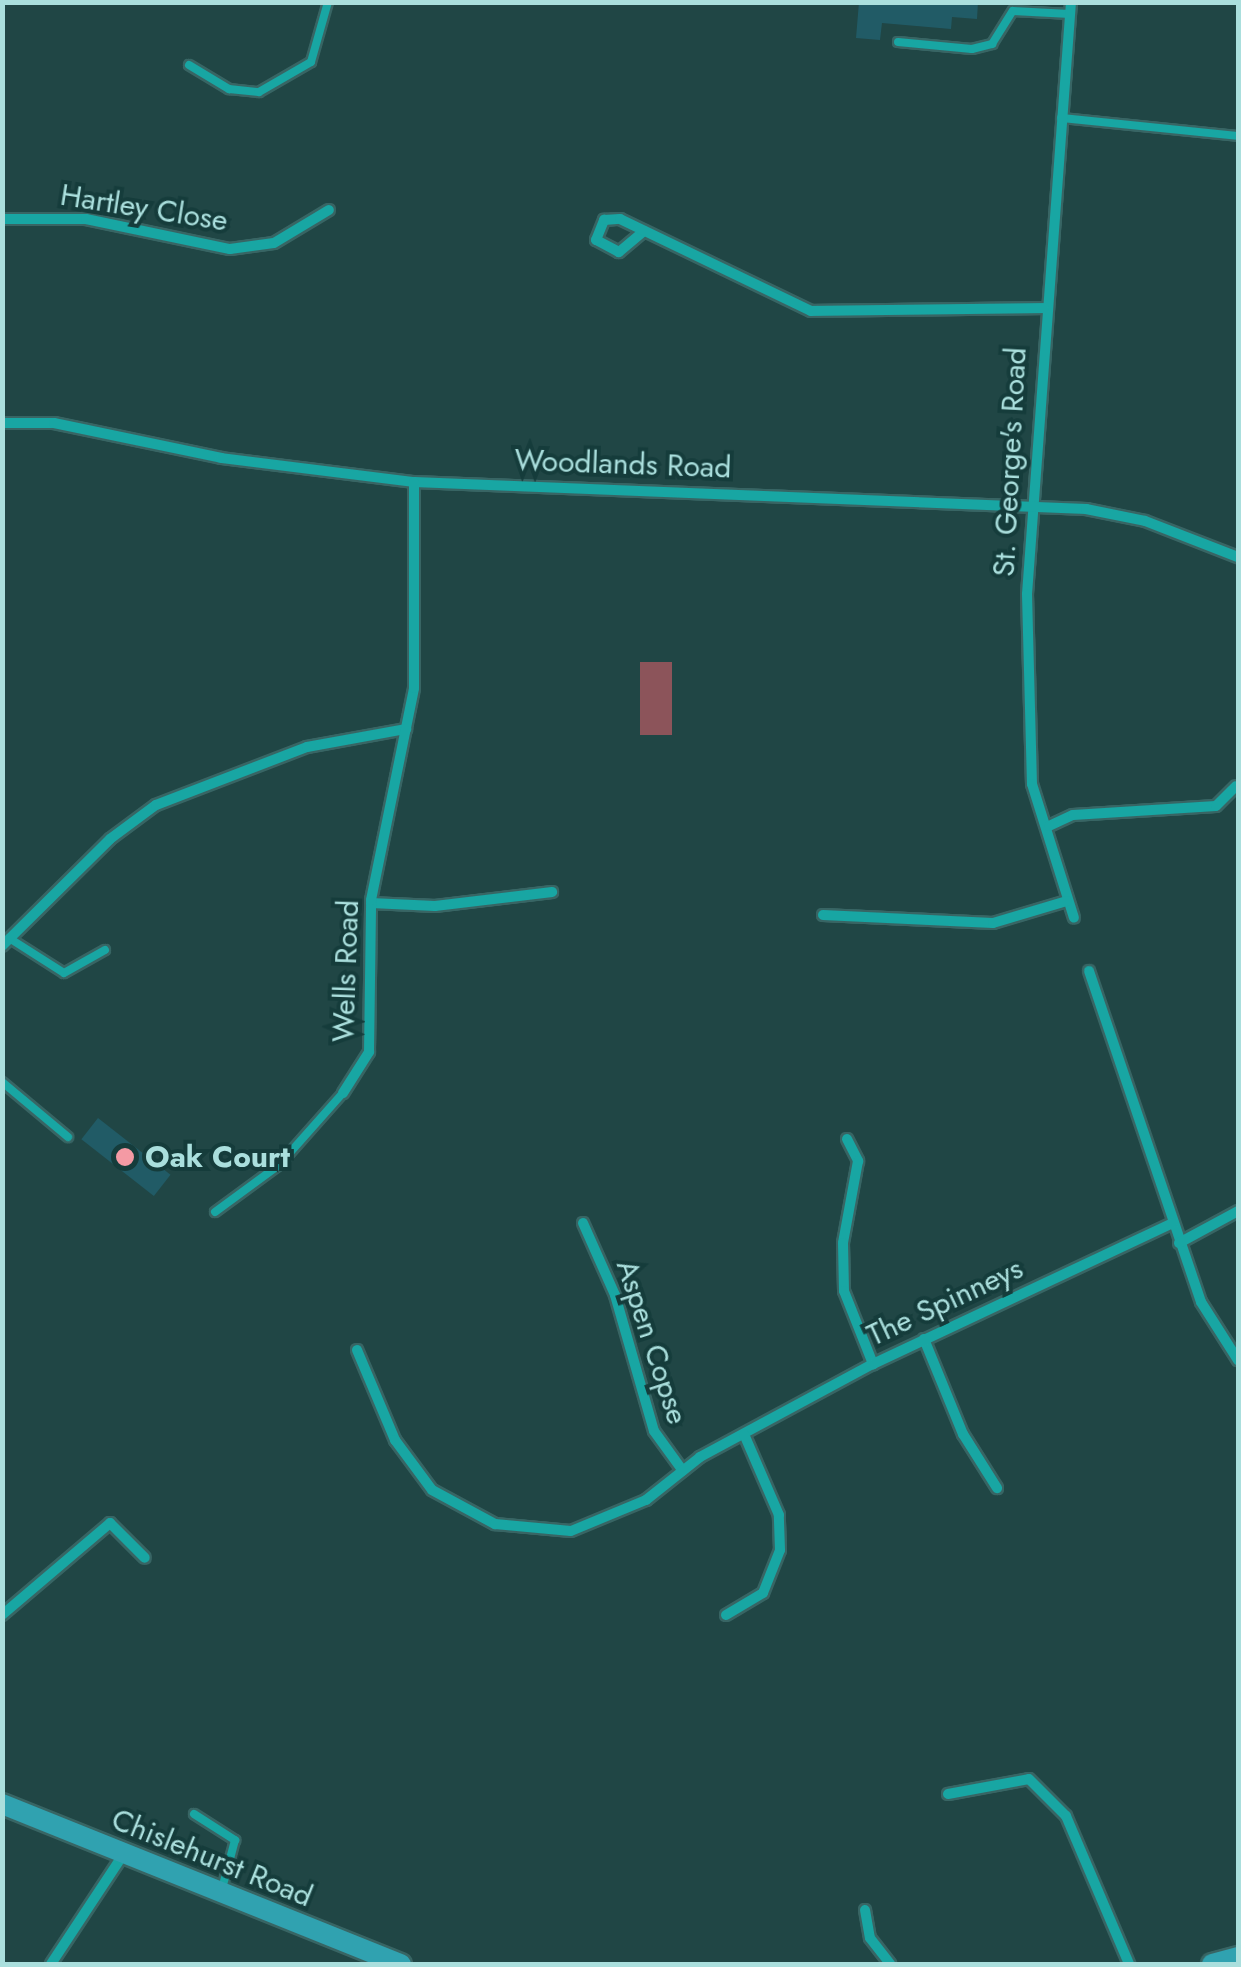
<!DOCTYPE html>
<style>
body{margin:0}
#map{position:relative;width:1241px;height:1967px;overflow:hidden;background:#204645;font-family:Jost,sans-serif}
div>[style]{position:absolute}
[style*='--x']{left:calc(var(--x)*1px);top:calc(var(--y)*1px);width:calc(var(--w)*1px);rotate:calc(var(--a)*1deg)}
.green>*{inset:0;background:#8c545a;transform-origin:0 0}
.building>*{inset:0;background:#215b66;transform-origin:0 0}
.roads{filter:drop-shadow(2px 0 #386564) drop-shadow(-2px 0 #386564) drop-shadow(0 2px #386564) drop-shadow(0 -2px #386564)}
.lane>*{height:8px;margin:-4px;padding:0 4px;transform-origin:4px;border-radius:4px;background:#18a6a3}
.street>*{height:10px;margin:-5px;padding:0 5px;transform-origin:5px;border-radius:5px;background:#18a6a3}
.secondary>*{height:20px;margin:-10px;padding:0 10px;transform-origin:10px;border-radius:10px;background:#30a2b0}
.dots>*{width:28px;height:28px;translate:-50% -50%;box-sizing:border-box;border:5px solid #153c3b;border-radius:50%}
span{translate:-50% -50%;white-space:nowrap;text-align:center;line-height:1.15;-webkit-text-stroke:8px #153c3b;paint-order:stroke}
.street-label{font-size:30px;color:#aadfdd}
.poi-label{font-size:30px;color:#aadfdd;font-weight:700}
.left{translate:0 -50%;text-align:left}
.frame{position:absolute;inset:0;border:5px solid #aadfdd;pointer-events:none}
</style>
<div id="map">
<div class="green">
<div style="left:640px;top:662px;width:32px;height:73px"></div>
</div>
<div class="building">
<div style="clip-path:polygon(859px 2px,978px 2px,977px 19px,952px 17px,951px 29px,882px 23px,880px 40px,856px 38px)"></div>
<div style="left:98px;top:1118px;width:92px;height:27px;rotate:38deg"></div>
</div>
<div class="roads">
<div class="lane">
<div style="--x:898;--y:42;--w:74;--a:5.4"></div>
<div style="--x:972;--y:49;--w:21;--a:-14"></div>
<div style="--x:992;--y:44;--w:39;--a:-58"></div>
<div style="--x:1013;--y:11;--w:57;--a:3"></div>
<div style="--x:189;--y:65;--w:47;--a:31"></div>
<div style="--x:229;--y:89;--w:30;--a:6"></div>
<div style="--x:259;--y:92;--w:60;--a:-30"></div>
<div style="--x:311;--y:62;--w:62;--a:-74.2"></div>
<div style="--x:1061;--y:118;--w:178;--a:5.8"></div>
<div style="--x:9;--y:938;--w:65;--a:32.5"></div>
<div style="--x:64;--y:973;--w:47;--a:-29.3"></div>
<div style="--x:2;--y:1082;--w:86;--a:39.8"></div>
<div style="--x:215;--y:1212;--w:79;--a:-36.3"></div>
<div style="--x:279;--y:1165;--w:96;--a:-48.4"></div>
<div style="--x:194;--y:1814;--w:49;--a:32.4"></div>
<div style="--x:235;--y:1840;--w:51;--a:104.9"></div>
</div>
<div class="street">
<div style="--x:1071;--y:2;--w:594;--a:94.25"></div>
<div style="--x:1027;--y:594;--w:190;--a:88.5"></div>
<div style="--x:1032;--y:784;--w:140;--a:72.6"></div>
<div style="--x:2;--y:219;--w:84;--a:0"></div>
<div style="--x:86;--y:219;--w:147;--a:11.8"></div>
<div style="--x:230;--y:249;--w:44;--a:-7.8"></div>
<div style="--x:274;--y:243;--w:64;--a:-31"></div>
<div style="--x:644;--y:231;--w:33;--a:140"></div>
<div style="--x:619;--y:252;--w:26;--a:-152"></div>
<div style="--x:596;--y:240;--w:22;--a:-68"></div>
<div style="--x:604;--y:220;--w:16;--a:-4"></div>
<div style="--x:620;--y:219;--w:212;--a:25.7"></div>
<div style="--x:811;--y:311;--w:233;--a:-0.7"></div>
<div style="--x:2;--y:423;--w:52;--a:0"></div>
<div style="--x:54;--y:423;--w:171;--a:11.8"></div>
<div style="--x:221;--y:458;--w:194;--a:7.1"></div>
<div style="--x:414;--y:482;--w:673;--a:2.3"></div>
<div style="--x:1086;--y:509;--w:60;--a:11.5"></div>
<div style="--x:1145;--y:521;--w:100;--a:21.2"></div>
<div style="--x:1049;--y:826;--w:26;--a:-25"></div>
<div style="--x:1073;--y:815;--w:143;--a:-3.6"></div>
<div style="--x:1216;--y:806;--w:28;--a:-45"></div>
<div style="--x:371;--y:903;--w:64;--a:2.7"></div>
<div style="--x:435;--y:906;--w:118;--a:-6.8"></div>
<div style="--x:823;--y:915;--w:170;--a:2.7"></div>
<div style="--x:993;--y:923;--w:77;--a:-16.6"></div>
<div style="--x:2;--y:946;--w:152;--a:-44.7"></div>
<div style="--x:110;--y:839;--w:57;--a:-36.5"></div>
<div style="--x:156;--y:805;--w:162;--a:-21"></div>
<div style="--x:307;--y:747;--w:101;--a:-10.3"></div>
<div style="--x:1089;--y:971;--w:349;--a:71.3"></div>
<div style="--x:1201;--y:1302;--w:69;--a:57.5"></div>
<div style="--x:343;--y:1093;--w:49;--a:-57.6"></div>
<div style="--x:369;--y:1052;--w:152;--a:-89.2"></div>
<div style="--x:371;--y:900;--w:216;--a:-78.5"></div>
<div style="--x:414;--y:688;--w:206;--a:-90"></div>
<div style="--x:847;--y:1139;--w:25;--a:63"></div>
<div style="--x:858;--y:1161;--w:83;--a:100.4"></div>
<div style="--x:843;--y:1243;--w:48;--a:88.8"></div>
<div style="--x:844;--y:1291;--w:79;--a:68.3"></div>
<div style="--x:583;--y:1223;--w:79;--a:66"></div>
<div style="--x:615;--y:1295;--w:141;--a:74"></div>
<div style="--x:654;--y:1431;--w:49;--a:54.1"></div>
<div style="--x:1179;--y:1243;--w:67;--a:-28.5"></div>
<div style="--x:924;--y:1339;--w:103;--a:67.7"></div>
<div style="--x:963;--y:1434;--w:64;--a:57.8"></div>
<div style="--x:357;--y:1350;--w:98;--a:67.1"></div>
<div style="--x:395;--y:1440;--w:62;--a:53.5"></div>
<div style="--x:432;--y:1490;--w:72;--a:28.4"></div>
<div style="--x:495;--y:1524;--w:76;--a:5.3"></div>
<div style="--x:571;--y:1531;--w:81;--a:-22.5"></div>
<div style="--x:646;--y:1500;--w:69;--a:-38.5"></div>
<div style="--x:700;--y:1457;--w:196;--a:-28.3"></div>
<div style="--x:873;--y:1364;--w:331;--a:-25.2"></div>
<div style="--x:2;--y:1615;--w:142;--a:-40.4"></div>
<div style="--x:110;--y:1523;--w:49;--a:45"></div>
<div style="--x:726;--y:1615;--w:43;--a:-30.7"></div>
<div style="--x:763;--y:1593;--w:46;--a:-68.4"></div>
<div style="--x:780;--y:1550;--w:35;--a:-92"></div>
<div style="--x:779;--y:1515;--w:88;--a:-113.4"></div>
<div style="--x:948;--y:1794;--w:82;--a:-10.5"></div>
<div style="--x:1029;--y:1779;--w:52;--a:45"></div>
<div style="--x:1066;--y:1816;--w:161;--a:66.9"></div>
<div style="--x:865;--y:1910;--w:28;--a:80"></div>
<div style="--x:870;--y:1938;--w:33;--a:52"></div>
<div style="--x:51;--y:1964;--w:131;--a:-56.6"></div>
</div>
<div class="secondary">
<div style="--x:2;--y:1804;--w:430;--a:21.9"></div>
<div style="--x:1212;--y:1964;--w:27;--a:-15"></div>
</div>
</div>
<div class="dots">
<div style="left:125px;top:1157px;background:#f49aa4"></div>
</div>
<div class="street-label">
<span style="left:144px;top:208px;rotate:9deg">Hartley Close</span>
<span style="left:1010px;top:462px;rotate:-87deg">St. George's Road</span>
<span style="left:623px;top:464px;rotate:2deg">Woodlands Road</span>
<span style="left:346px;top:971px;rotate:-88deg">Wells Road</span>
<span style="left:945px;top:1302px;rotate:-25deg">The Spinneys</span>
<span style="left:652px;top:1342px;rotate:72deg">Aspen Copse</span>
<span style="left:212px;top:1858px;rotate:22deg">Chislehurst Road</span>
</div>
<div class="poi-label">
<span class="left" style="left:145px;top:1157px">Oak Court</span>
</div>
<div class="frame"></div>
</div>
